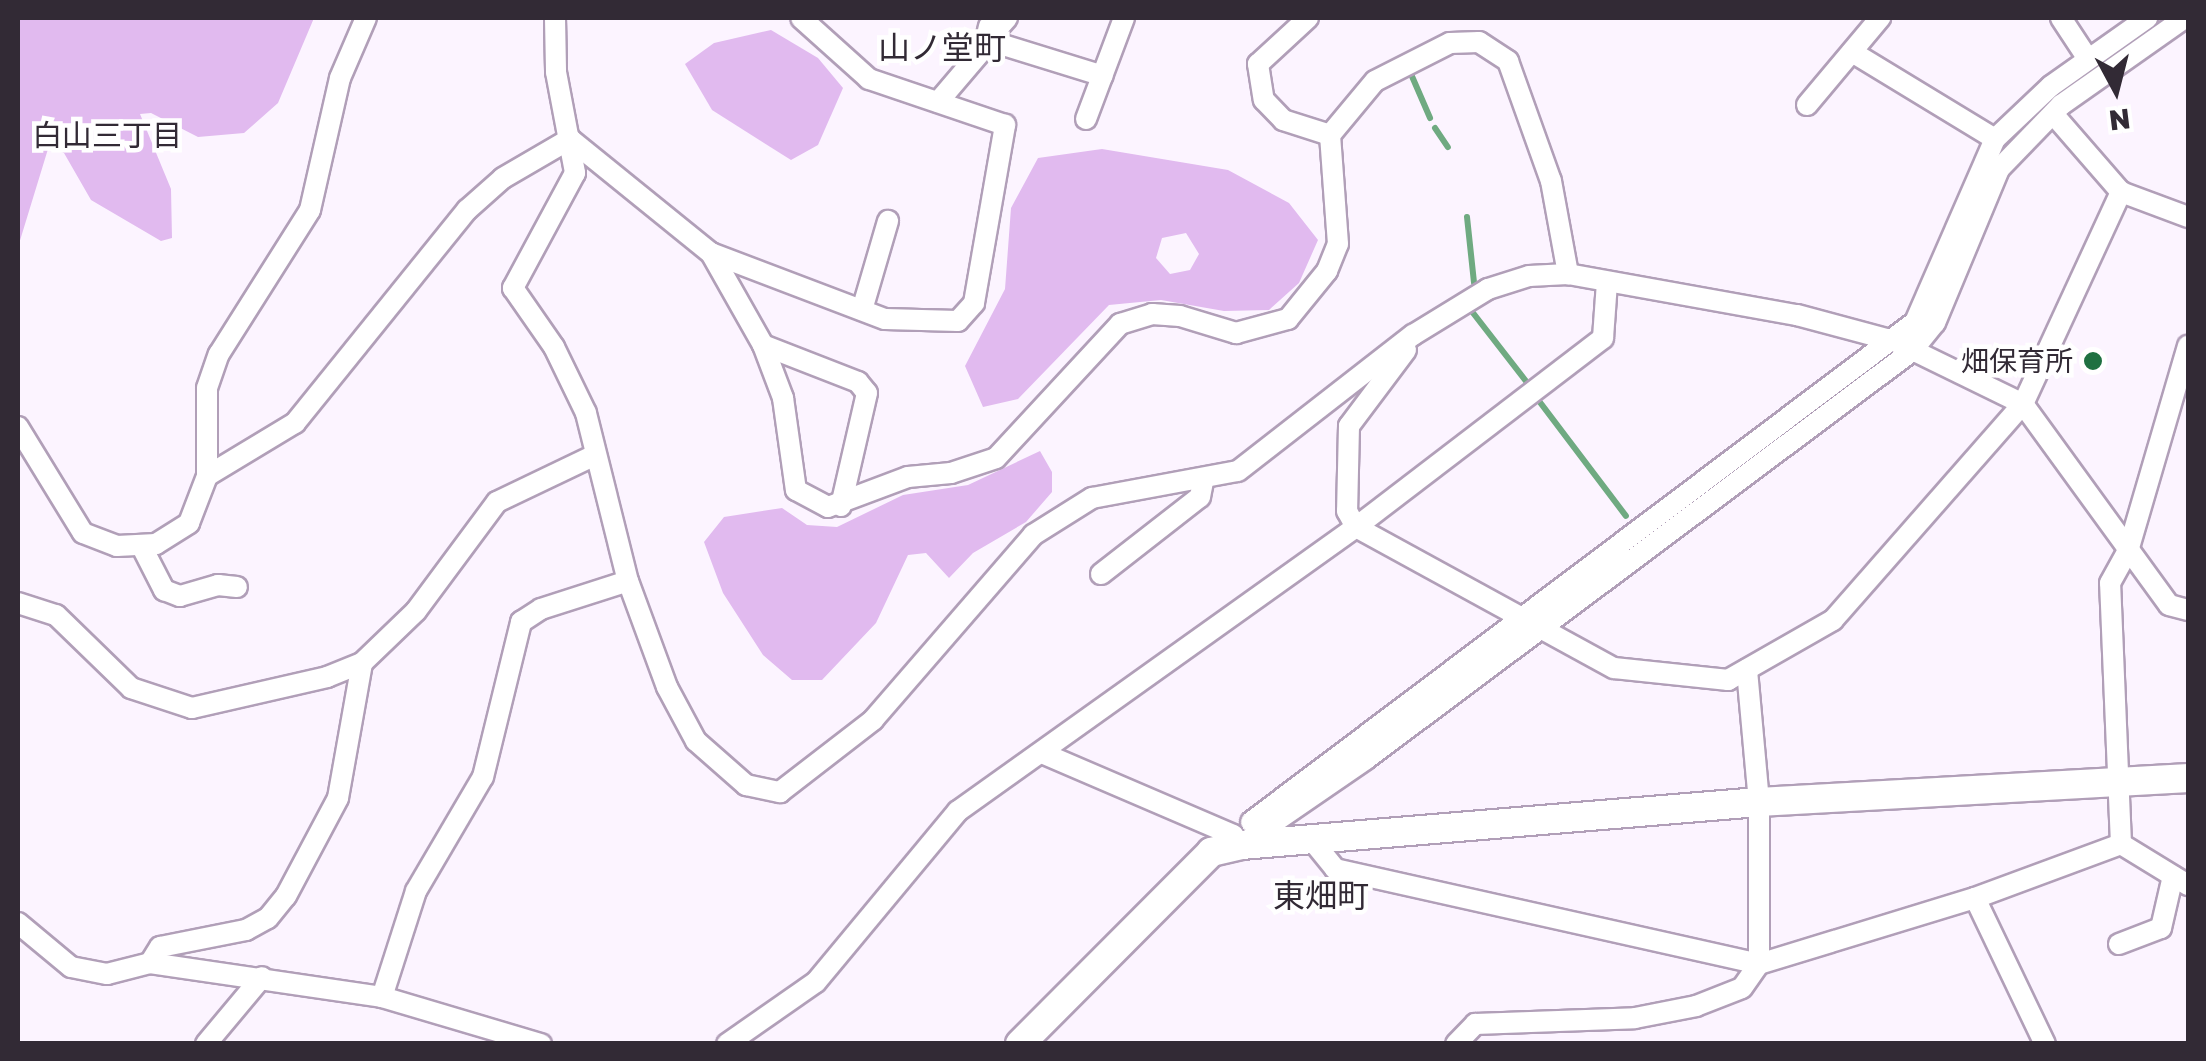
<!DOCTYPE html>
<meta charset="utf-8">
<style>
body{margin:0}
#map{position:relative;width:2206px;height:1061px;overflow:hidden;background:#fcf4ff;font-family:"Golos Text","Noto Sans JP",sans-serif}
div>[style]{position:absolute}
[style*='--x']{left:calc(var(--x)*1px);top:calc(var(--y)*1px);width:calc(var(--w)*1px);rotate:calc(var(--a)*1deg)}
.green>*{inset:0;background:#e1baef}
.stream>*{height:6px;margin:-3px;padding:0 3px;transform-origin:3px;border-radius:3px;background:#6faa81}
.roads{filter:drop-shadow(2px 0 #b19fb8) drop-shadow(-2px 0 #b19fb8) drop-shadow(0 2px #b19fb8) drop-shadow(0 -2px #b19fb8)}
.street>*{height:20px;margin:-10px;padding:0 10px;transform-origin:10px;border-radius:10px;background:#fff}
.secondary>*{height:28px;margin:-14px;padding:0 14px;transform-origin:14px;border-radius:14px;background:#fff}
.dots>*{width:28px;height:28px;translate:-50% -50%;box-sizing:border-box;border:5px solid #fff;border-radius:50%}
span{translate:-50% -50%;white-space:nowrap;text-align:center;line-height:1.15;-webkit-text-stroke:9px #fff;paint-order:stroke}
.poi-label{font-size:28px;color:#322a35}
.right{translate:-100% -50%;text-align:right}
.neighbourhood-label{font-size:30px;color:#322a35}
.quarter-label{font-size:32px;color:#322a35}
.frame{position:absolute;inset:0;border:20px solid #322a35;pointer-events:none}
.north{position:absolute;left:2066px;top:40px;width:100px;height:100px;-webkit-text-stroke:8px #fff;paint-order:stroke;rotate:173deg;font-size:28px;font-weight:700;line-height:40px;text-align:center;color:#322a35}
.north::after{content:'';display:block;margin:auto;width:35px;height:45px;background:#322a35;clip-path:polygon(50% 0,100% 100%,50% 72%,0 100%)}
</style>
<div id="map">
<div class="green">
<div style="clip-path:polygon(18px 18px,314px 18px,278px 103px,244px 133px,198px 137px,151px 113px,140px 114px,171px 189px,172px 238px,161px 241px,91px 200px,64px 153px,48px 149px,18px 247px)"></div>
<div style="clip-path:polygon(771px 30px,818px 58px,843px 88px,818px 145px,791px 160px,712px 110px,685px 64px,714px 43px)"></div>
<div style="clip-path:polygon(evenodd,1102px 149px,1228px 170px,1289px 203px,1318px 240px,1299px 283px,1269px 310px,1224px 311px,1161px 300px,1109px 305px,1018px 399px,983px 407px,965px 366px,1005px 289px,1011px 208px,1038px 158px,1102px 149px,1186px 233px,1199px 254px,1190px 270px,1170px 274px,1156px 258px,1162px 238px,1186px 233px)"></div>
<div style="clip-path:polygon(1040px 451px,1052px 472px,1052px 492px,1026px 522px,973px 553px,949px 578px,926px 553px,908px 555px,876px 623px,822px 680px,792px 680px,763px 655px,723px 593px,704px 542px,724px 517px,782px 508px,807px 525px,837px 527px,903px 495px,968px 485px)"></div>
</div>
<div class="stream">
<div style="--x:1411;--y:74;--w:48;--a:66.6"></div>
<div style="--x:1435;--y:128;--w:23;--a:56"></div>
<div style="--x:1467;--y:217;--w:66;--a:83.9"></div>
<div style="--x:1470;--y:309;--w:96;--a:52.2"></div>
<div style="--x:1536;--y:397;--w:149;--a:52.9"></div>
</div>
<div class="roads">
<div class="street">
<div style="--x:555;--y:18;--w:54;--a:88.9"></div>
<div style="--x:556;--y:72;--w:103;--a:79.3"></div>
<div style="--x:575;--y:173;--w:131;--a:118.3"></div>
<div style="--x:513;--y:288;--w:72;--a:55.2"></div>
<div style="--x:554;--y:347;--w:73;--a:64.1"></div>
<div style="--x:586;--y:413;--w:173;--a:76"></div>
<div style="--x:628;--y:581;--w:113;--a:69.8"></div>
<div style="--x:667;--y:687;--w:61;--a:61.8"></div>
<div style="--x:696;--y:741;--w:67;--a:41.3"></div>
<div style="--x:746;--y:785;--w:35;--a:12"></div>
<div style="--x:780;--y:792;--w:118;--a:-37.7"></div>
<div style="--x:873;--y:720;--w:245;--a:-49.1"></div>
<div style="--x:1033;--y:535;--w:70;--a:-32.1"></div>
<div style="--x:1092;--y:498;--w:148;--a:-10.5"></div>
<div style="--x:1238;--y:471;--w:222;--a:-37.9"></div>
<div style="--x:1413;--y:335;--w:88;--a:-31.5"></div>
<div style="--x:1488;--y:289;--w:43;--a:-17.6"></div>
<div style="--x:1529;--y:276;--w:39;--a:-3"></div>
<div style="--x:1568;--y:274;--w:233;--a:10.2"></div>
<div style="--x:1797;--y:315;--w:100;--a:15"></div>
<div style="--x:1894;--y:341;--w:144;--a:26"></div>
<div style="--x:2023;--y:404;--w:248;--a:54"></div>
<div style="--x:2169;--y:605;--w:20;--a:15"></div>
<div style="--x:1007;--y:18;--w:30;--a:132"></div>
<div style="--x:987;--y:40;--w:121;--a:17.2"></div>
<div style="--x:1308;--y:18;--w:68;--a:137.4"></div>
<div style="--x:1258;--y:64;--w:36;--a:81"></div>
<div style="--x:1264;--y:100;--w:28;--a:46"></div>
<div style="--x:1283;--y:120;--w:49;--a:17.7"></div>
<div style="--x:2061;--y:18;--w:49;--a:56.6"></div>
<div style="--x:1852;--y:52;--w:167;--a:31.3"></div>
<div style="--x:938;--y:102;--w:71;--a:-49.6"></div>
<div style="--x:984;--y:48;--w:22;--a:-77"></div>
<div style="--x:1807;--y:105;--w:114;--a:-50"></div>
<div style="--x:2054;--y:115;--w:102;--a:49"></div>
<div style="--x:2121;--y:192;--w:72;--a:20.5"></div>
<div style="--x:1086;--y:119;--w:108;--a:-69.4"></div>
<div style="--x:570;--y:139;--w:181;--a:39"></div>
<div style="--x:711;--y:253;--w:106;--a:60.5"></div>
<div style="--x:763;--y:345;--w:57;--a:69.3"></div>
<div style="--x:783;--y:398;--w:93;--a:82"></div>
<div style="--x:796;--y:490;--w:36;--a:28"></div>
<div style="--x:828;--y:507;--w:85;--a:-20.6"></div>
<div style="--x:908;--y:477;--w:43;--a:-5.3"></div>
<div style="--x:951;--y:473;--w:47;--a:-18.4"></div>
<div style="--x:996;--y:458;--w:183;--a:-47.2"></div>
<div style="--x:1120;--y:324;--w:34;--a:-17"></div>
<div style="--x:1152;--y:314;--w:28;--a:4"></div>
<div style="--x:1180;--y:316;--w:59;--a:16.9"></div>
<div style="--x:1236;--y:333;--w:54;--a:-15.1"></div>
<div style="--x:1288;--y:319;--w:62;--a:-50.9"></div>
<div style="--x:1327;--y:271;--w:29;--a:-68"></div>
<div style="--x:1338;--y:244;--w:109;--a:-94.2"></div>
<div style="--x:1330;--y:135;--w:70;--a:-50.2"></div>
<div style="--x:1375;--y:81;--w:84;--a:-26.9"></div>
<div style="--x:1450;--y:43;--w:29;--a:-2"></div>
<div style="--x:1479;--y:42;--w:35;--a:33"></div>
<div style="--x:1508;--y:61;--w:127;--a:70.3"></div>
<div style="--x:1551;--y:181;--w:95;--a:79.6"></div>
<div style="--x:711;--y:253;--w:186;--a:20.8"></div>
<div style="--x:885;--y:319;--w:73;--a:1.6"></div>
<div style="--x:958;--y:321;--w:24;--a:-48"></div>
<div style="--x:974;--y:303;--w:181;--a:-80.1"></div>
<div style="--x:1005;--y:125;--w:144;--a:-161.3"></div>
<div style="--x:869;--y:79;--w:91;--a:-138.1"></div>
<div style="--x:862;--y:310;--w:93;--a:-73.7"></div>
<div style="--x:763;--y:345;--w:102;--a:21.3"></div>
<div style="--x:858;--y:382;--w:14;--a:51"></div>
<div style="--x:867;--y:393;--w:116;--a:103"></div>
<div style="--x:1406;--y:350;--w:95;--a:126.9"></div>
<div style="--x:1349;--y:426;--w:85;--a:91.3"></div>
<div style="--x:1347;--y:511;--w:18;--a:61"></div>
<div style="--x:1356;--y:527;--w:294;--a:28.7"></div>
<div style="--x:1614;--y:668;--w:115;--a:6"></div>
<div style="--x:1728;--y:680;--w:121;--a:-29.7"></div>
<div style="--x:1833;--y:620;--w:288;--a:-48.7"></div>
<div style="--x:2023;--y:404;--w:234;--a:-65.2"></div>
<div style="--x:18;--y:427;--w:124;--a:58.5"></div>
<div style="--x:83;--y:533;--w:36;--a:21"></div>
<div style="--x:117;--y:546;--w:39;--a:-3"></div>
<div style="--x:156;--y:544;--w:39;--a:-32"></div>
<div style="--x:189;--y:523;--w:50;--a:-69"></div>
<div style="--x:207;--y:476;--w:88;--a:-90"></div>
<div style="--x:207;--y:388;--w:36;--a:-71"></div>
<div style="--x:219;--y:354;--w:170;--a:-57.7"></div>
<div style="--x:310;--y:210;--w:135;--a:-77.2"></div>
<div style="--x:340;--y:78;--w:65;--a:-66.6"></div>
<div style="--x:207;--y:476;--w:103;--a:-31.1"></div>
<div style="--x:295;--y:423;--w:274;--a:-51.1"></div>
<div style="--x:467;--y:210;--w:48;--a:-41.6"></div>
<div style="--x:503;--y:178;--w:78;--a:-30.2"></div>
<div style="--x:141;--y:545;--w:51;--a:62.9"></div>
<div style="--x:164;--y:590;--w:17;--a:21"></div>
<div style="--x:180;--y:596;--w:40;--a:-16"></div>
<div style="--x:218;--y:585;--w:19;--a:6"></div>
<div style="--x:1101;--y:574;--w:125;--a:-37.9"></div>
<div style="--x:1200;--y:497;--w:15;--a:-79"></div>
<div style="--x:18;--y:603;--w:40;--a:18"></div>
<div style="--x:56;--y:615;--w:105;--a:44.2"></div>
<div style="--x:131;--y:688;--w:64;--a:18.2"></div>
<div style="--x:192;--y:708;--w:139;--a:-12.9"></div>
<div style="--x:327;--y:677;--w:38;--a:-22"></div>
<div style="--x:362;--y:663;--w:75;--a:-43.9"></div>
<div style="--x:416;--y:611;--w:136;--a:-53.4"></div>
<div style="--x:497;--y:502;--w:106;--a:-25.6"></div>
<div style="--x:1042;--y:753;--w:208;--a:23.2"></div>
<div style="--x:1233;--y:835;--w:13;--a:51"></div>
<div style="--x:1241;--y:845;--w:152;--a:-34.5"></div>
<div style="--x:1366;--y:759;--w:682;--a:-36.77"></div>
<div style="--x:1912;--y:351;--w:36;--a:-51"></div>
<div style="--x:1935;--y:323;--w:167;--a:-67.4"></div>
<div style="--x:1999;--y:169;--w:89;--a:-45.9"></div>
<div style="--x:2061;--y:105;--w:151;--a:-35.1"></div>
<div style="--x:1251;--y:822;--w:831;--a:-36.98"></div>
<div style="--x:1915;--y:322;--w:200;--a:-66.4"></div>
<div style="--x:1995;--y:139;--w:77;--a:-43.4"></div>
<div style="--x:2051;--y:86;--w:118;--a:-35.3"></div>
<div style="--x:1311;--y:839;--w:38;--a:51"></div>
<div style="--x:1335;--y:869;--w:435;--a:12.6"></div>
<div style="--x:1759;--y:964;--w:226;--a:-17"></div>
<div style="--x:1975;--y:898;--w:156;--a:-20.3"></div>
<div style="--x:2121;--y:844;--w:261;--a:-92.4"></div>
<div style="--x:2110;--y:583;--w:37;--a:-61"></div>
<div style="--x:2128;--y:551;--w:214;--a:-73.7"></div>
<div style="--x:2121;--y:844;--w:79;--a:31.5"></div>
<div style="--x:1975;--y:898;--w:162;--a:64.4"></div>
<div style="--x:18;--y:923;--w:69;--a:39.7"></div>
<div style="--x:71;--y:967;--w:37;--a:11"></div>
<div style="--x:107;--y:974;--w:44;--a:-14.3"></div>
<div style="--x:150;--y:963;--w:234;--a:8.3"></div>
<div style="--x:382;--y:997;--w:166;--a:16.5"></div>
<div style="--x:2119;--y:944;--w:45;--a:-20.9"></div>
<div style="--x:2161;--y:928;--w:53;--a:-77"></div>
<div style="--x:150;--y:963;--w:19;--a:-58"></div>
<div style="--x:160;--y:947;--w:88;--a:-11.2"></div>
<div style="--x:246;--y:930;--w:25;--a:-29"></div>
<div style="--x:268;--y:918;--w:28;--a:-51"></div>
<div style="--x:286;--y:896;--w:111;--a:-62"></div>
<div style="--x:338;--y:798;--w:137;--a:-79.9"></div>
<div style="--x:382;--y:997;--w:111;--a:-72.2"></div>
<div style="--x:416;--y:891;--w:132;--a:-59.6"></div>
<div style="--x:483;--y:777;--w:160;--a:-76.2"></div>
<div style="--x:521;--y:622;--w:24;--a:-33"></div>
<div style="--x:541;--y:609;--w:91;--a:-17.8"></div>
<div style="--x:206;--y:1044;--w:87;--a:-50.1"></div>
<div style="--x:727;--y:1044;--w:108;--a:-34.9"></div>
<div style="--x:816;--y:982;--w:222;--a:-50.3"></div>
<div style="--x:958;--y:811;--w:489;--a:-35.5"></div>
<div style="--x:1356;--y:527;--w:311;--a:-37.4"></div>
<div style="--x:1603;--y:338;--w:56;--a:-85.9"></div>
<div style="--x:1456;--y:1044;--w:28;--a:-46"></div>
<div style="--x:1475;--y:1024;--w:160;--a:-2.1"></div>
<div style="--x:1635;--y:1018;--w:62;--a:-11.1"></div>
<div style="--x:1696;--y:1006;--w:49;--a:-21.4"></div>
<div style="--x:1742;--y:988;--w:29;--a:-55"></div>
<div style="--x:1759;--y:964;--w:162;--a:-90"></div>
<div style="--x:1759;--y:802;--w:133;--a:-95.2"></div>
</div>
<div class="secondary">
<div style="--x:1020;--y:1044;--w:271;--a:-45.1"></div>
<div style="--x:1211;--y:852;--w:31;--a:-13"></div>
<div style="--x:1241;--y:845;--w:520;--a:-4.75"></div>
<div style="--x:1759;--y:802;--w:430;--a:-3.2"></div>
</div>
</div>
<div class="dots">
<div style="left:2093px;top:361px;background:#1f7041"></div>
</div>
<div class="poi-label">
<span class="right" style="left:2073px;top:361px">畑保育所</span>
</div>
<div class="neighbourhood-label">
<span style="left:107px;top:135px">白山三丁目</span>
</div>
<div class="quarter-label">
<span style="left:942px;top:47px">山ノ堂町</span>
<span style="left:1321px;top:895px">東畑町</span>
</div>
<div class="frame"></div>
<div class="north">N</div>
</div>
